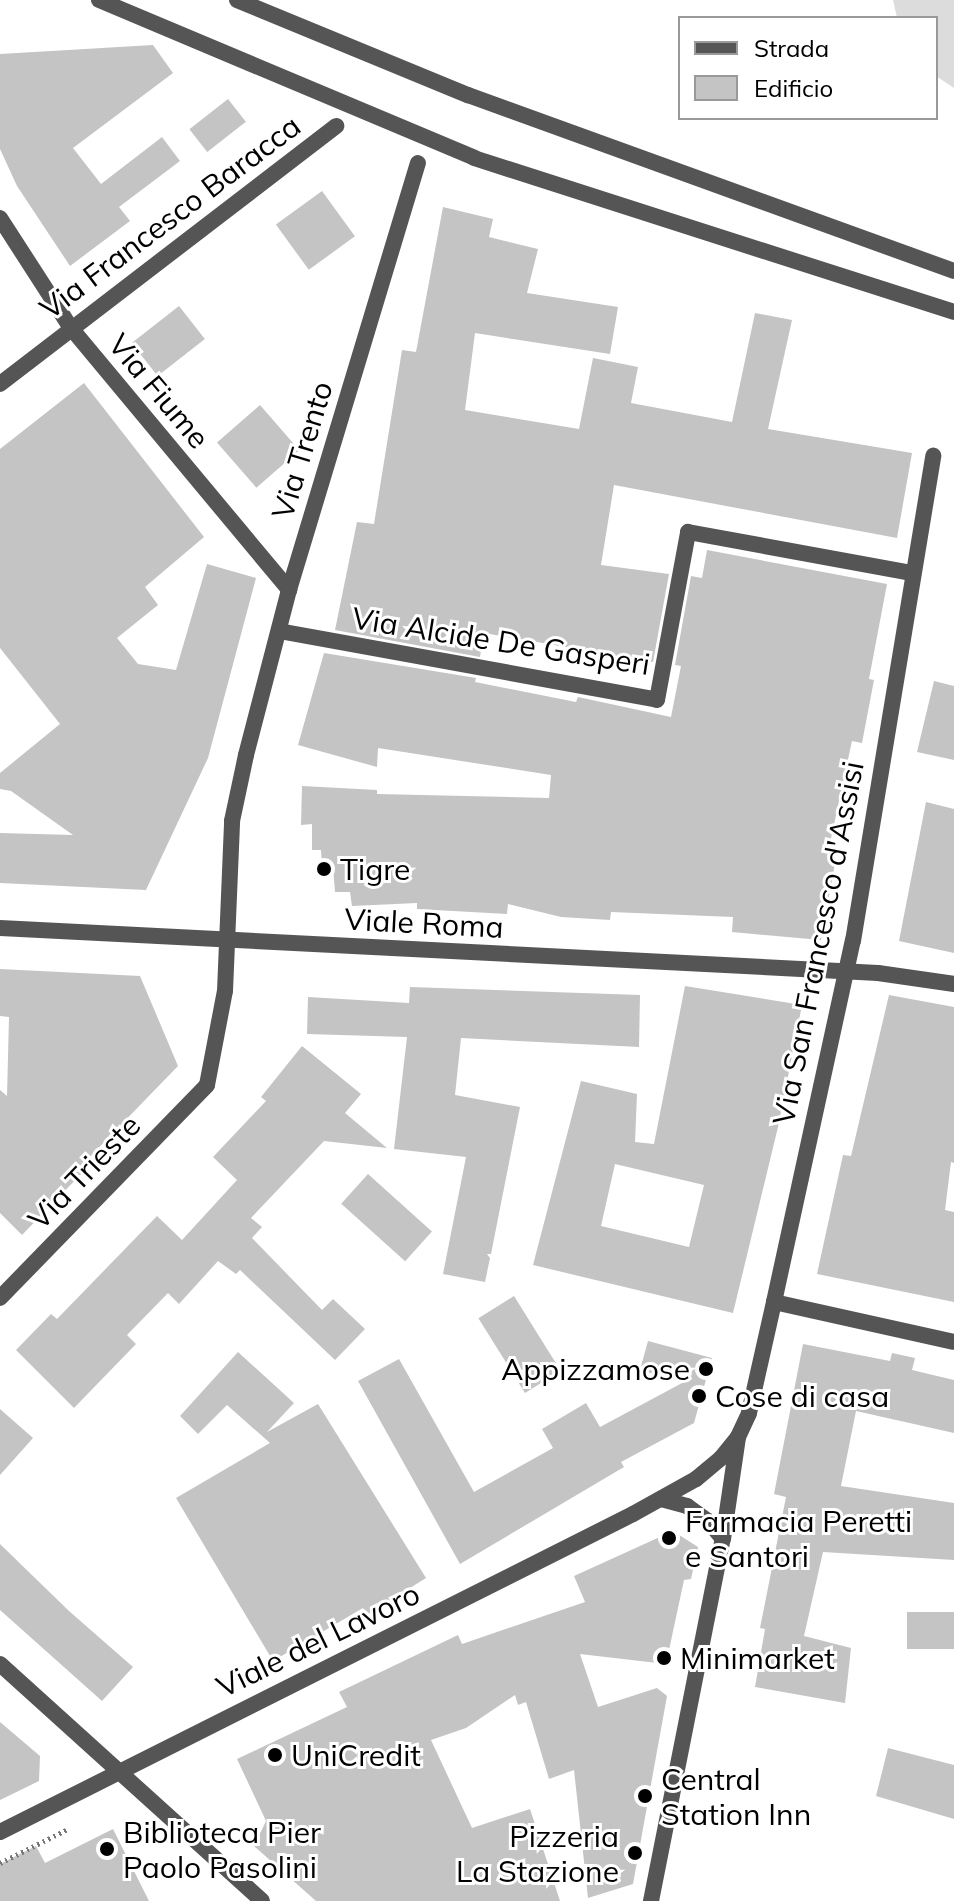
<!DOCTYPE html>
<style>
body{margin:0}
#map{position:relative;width:954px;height:1901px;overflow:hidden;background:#fff;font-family:Mulish,sans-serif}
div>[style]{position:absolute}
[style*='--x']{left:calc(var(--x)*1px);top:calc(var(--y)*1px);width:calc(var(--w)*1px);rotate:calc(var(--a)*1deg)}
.green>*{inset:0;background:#dcdcdc}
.building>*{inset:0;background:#c4c4c4;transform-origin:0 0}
.path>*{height:5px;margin-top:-2.5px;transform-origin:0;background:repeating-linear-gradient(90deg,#777 0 2px,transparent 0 6px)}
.service>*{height:16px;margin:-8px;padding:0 8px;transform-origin:8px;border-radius:8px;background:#555}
.minor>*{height:16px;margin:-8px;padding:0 8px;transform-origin:8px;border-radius:8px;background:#555}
.tertiary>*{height:16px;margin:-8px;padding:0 8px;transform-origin:8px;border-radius:8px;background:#555}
.dots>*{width:22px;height:22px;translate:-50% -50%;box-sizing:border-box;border:4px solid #fff;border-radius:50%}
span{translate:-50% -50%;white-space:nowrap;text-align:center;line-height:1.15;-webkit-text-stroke:6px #fff;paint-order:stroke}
.street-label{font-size:30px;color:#000}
.poi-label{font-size:30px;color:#000}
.left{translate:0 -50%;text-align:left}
.right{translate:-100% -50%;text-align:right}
.legend{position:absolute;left:678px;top:16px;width:260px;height:104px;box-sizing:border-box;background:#fff;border:2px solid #999;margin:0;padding:10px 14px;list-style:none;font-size:24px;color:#000}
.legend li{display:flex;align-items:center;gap:16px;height:40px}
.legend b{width:40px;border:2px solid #999}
</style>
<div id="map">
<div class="green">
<div style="clip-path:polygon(893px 0,954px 0,954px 88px,936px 76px,936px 18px,897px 18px)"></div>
</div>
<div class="building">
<div style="clip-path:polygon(153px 45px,173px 73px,73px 148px,101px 184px,162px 137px,180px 161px,119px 207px,130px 221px,70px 266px,17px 186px,0 149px,0 54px)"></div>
<div style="left:228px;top:99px;width:29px;height:49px;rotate:52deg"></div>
<div style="left:322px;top:191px;width:56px;height:57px;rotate:54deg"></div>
<div style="clip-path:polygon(443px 207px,493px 219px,489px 237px,538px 249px,527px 293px,618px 307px,610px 354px,475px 333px,465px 410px,579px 429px,593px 358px,638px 367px,631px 403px,732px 422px,755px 313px,792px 320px,768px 429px,912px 453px,897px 538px,614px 485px,601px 565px,669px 574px,653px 662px,484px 633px,480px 657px,335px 630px,357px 522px,374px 524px,402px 350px,416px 352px)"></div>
<div style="left:179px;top:306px;width:42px;height:60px;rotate:52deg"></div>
<div style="clip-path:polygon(84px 383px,204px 537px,145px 587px,158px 605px,117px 638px,138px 664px,176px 670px,207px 564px,256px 578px,208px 758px,146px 890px,0 883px,0 833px,73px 835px,11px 791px,0 789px,0 773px,60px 724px,0 648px,0 449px)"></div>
<div style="left:260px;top:405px;width:60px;height:57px;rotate:49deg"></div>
<div style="clip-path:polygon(707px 550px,887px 584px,869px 679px,874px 680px,862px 743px,852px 741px,827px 857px,836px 858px,821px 940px,732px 932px,733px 917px,611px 912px,610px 920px,561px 917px,508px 904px,507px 914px,417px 909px,417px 903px,352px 906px,350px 892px,335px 892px,333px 867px,322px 868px,321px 850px,312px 850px,312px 824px,301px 825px,302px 786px,377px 790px,377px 794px,549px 798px,551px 775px,378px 748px,377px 767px,298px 745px,324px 653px,476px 678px,475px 682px,576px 702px,578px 697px,671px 717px,681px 666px,675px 665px,691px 576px,702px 578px)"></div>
<div style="clip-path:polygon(934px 681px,954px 686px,954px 760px,917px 752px)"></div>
<div style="clip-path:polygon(926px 802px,954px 809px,954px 953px,899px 941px)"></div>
<div style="clip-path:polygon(0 969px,140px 976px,178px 1066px,81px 1166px,85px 1170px,22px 1235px,0 1213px,0 1090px,7px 1096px,9px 1017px,0 1016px)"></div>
<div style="clip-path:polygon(evenodd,685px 986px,802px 1005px,778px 1127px,733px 1313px,533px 1265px,581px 1081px,637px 1094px,635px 1142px,654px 1144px,685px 986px,615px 1164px,704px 1185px,689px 1247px,601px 1226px,615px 1164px)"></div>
<div style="clip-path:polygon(410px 987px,640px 995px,639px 1047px,461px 1038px,455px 1095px,520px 1107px,491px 1254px,487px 1254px,490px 1258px,485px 1282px,443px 1274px,466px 1157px,394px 1149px,407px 1037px,307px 1034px,308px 997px,409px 1003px)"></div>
<div style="clip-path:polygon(889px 995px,954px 1007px,954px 1163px,951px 1162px,945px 1210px,954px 1212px,954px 1302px,817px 1274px,843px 1155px,851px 1156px)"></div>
<div style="clip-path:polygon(302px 1046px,361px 1094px,345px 1113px,387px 1148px,324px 1141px,251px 1218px,262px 1227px,252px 1238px,322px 1310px,333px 1299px,365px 1329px,335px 1360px,240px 1270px,236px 1274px,218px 1261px,179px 1304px,168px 1293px,127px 1335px,136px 1344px,74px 1408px,16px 1350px,51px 1314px,57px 1319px,157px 1216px,182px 1240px,237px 1180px,213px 1157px,266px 1101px,261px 1097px)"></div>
<div style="left:368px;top:1174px;width:86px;height:40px;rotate:42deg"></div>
<div style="left:514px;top:1296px;width:88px;height:42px;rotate:58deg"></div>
<div style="clip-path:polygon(648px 1341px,712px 1358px,694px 1423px,621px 1462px,624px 1467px,460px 1564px,358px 1381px,399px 1359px,474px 1492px,553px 1448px,542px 1429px,586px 1403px,600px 1427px,684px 1382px,640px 1370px)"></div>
<div style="clip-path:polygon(803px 1344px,890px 1361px,892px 1353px,915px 1358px,912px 1370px,954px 1380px,954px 1433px,856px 1411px,841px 1486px,954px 1503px,954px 1560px,823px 1552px,804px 1636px,851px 1648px,845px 1703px,755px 1687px,765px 1629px,760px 1628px,786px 1497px,774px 1494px)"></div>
<div style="clip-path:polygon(238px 1352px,294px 1403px,267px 1432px,318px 1404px,426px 1578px,367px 1615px,363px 1608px,273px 1661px,176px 1498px,270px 1443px,227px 1405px,198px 1434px,180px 1416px)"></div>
<div style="clip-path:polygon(0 1409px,33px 1438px,0 1475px)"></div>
<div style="clip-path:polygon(673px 1531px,698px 1547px,691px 1579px,684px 1580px,666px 1664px,580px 1654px,598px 1707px,657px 1688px,667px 1696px,633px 1884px,588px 1898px,574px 1770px,549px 1779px,526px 1702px,518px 1705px,515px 1695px,466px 1728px,431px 1740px,472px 1828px,530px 1809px,560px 1901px,316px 1901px,254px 1846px,266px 1821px,237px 1759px,347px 1707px,339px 1692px,458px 1635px,462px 1644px,585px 1602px,574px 1576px)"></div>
<div style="clip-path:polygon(0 1544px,69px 1611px,133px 1667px,102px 1701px,0 1610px)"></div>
<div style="left:954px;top:1612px;width:37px;height:47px;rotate:90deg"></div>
<div style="clip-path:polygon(0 1722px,40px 1756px,39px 1781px,0 1800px)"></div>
<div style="clip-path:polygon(888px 1748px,954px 1765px,954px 1819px,876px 1796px)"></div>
<div style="clip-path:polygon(113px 1829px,149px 1901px,0 1901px,0 1864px,36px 1846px,45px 1863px)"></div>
</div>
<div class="path">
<div style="--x:0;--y:1863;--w:76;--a:-26.6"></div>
</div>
<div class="service">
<div style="--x:99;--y:0;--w:407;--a:22.8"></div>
<div style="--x:474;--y:158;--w:504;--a:17.79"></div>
<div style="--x:237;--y:0;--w:250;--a:22.4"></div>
<div style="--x:468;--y:95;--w:517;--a:19.91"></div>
</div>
<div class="minor">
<div style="--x:0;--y:218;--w:131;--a:57.2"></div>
<div style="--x:71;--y:328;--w:341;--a:50.2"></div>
<div style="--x:0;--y:384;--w:424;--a:-37.5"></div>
<div style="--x:279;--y:631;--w:384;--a:10.3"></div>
<div style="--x:657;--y:700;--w:171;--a:-79.5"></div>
<div style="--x:688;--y:532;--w:228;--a:10.4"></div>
<div style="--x:0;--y:1298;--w:297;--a:-45.8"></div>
<div style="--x:207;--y:1085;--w:96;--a:-79.2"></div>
<div style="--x:225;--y:991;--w:170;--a:-87.6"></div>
<div style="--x:232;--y:821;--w:67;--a:-78"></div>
<div style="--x:246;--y:755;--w:171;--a:-75.4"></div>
<div style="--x:289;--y:590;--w:446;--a:-73.2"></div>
<div style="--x:774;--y:1302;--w:370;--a:-77.7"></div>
<div style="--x:853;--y:941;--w:492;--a:-80.6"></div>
<div style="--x:661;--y:1499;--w:27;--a:15"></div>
<div style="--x:687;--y:1506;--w:26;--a:36"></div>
<div style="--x:708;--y:1521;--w:23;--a:50"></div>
<div style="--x:0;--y:1664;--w:353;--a:42.1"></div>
<div style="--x:651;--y:1901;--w:369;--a:-78.8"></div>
<div style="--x:723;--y:1539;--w:103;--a:-81.6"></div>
</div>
<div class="tertiary">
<div style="--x:0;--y:928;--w:879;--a:2.93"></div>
<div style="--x:878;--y:973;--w:77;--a:8.2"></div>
<div style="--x:0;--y:1832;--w:708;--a:-26.67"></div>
<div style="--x:633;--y:1514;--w:72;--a:-29.1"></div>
<div style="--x:696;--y:1479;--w:33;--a:-40"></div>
<div style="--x:721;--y:1458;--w:27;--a:-51"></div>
<div style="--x:738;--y:1437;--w:26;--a:-65"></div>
<div style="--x:749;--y:1413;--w:114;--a:-77.3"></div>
<div style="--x:774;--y:1302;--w:184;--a:12.5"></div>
</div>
<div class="dots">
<div style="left:324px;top:869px;background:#000"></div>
<div style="left:706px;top:1369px;background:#000"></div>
<div style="left:699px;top:1396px;background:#000"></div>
<div style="left:669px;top:1538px;background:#000"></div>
<div style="left:664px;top:1658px;background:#000"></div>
<div style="left:275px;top:1755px;background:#000"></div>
<div style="left:645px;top:1796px;background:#000"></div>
<div style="left:107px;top:1849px;background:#000"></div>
<div style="left:635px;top:1853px;background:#000"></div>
</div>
<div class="street-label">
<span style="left:170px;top:217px;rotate:-37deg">Via Francesco Baracca</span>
<span style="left:159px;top:391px;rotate:50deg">Via Fiume</span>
<span style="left:302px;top:450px;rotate:-73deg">Via Trento</span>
<span style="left:501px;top:641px;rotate:9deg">Via Alcide De Gasperi</span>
<span style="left:424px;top:923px;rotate:3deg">Viale Roma</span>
<span style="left:818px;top:943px;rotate:-79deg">Via San Francesco d'Assisi</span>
<span style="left:84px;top:1172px;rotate:-46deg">Via Trieste</span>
<span style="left:318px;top:1640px;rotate:-26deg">Viale del Lavoro</span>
</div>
<div class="poi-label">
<span class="left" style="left:340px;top:869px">Tigre</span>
<span class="right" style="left:690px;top:1369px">Appizzamose</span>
<span class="left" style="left:715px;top:1396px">Cose di casa</span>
<span class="left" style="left:685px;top:1538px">Farmacia Peretti<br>e Santori</span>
<span class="left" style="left:680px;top:1658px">Minimarket</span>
<span class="left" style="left:291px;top:1755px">UniCredit</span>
<span class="left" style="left:661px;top:1796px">Central<br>Station Inn</span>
<span class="left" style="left:123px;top:1849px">Biblioteca Pier<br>Paolo Pasolini</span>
<span class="right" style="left:619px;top:1853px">Pizzeria<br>La Stazione</span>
</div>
<ul class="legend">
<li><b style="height:10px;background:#555"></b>Strada</li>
<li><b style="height:22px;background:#c4c4c4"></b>Edificio</li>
</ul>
</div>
